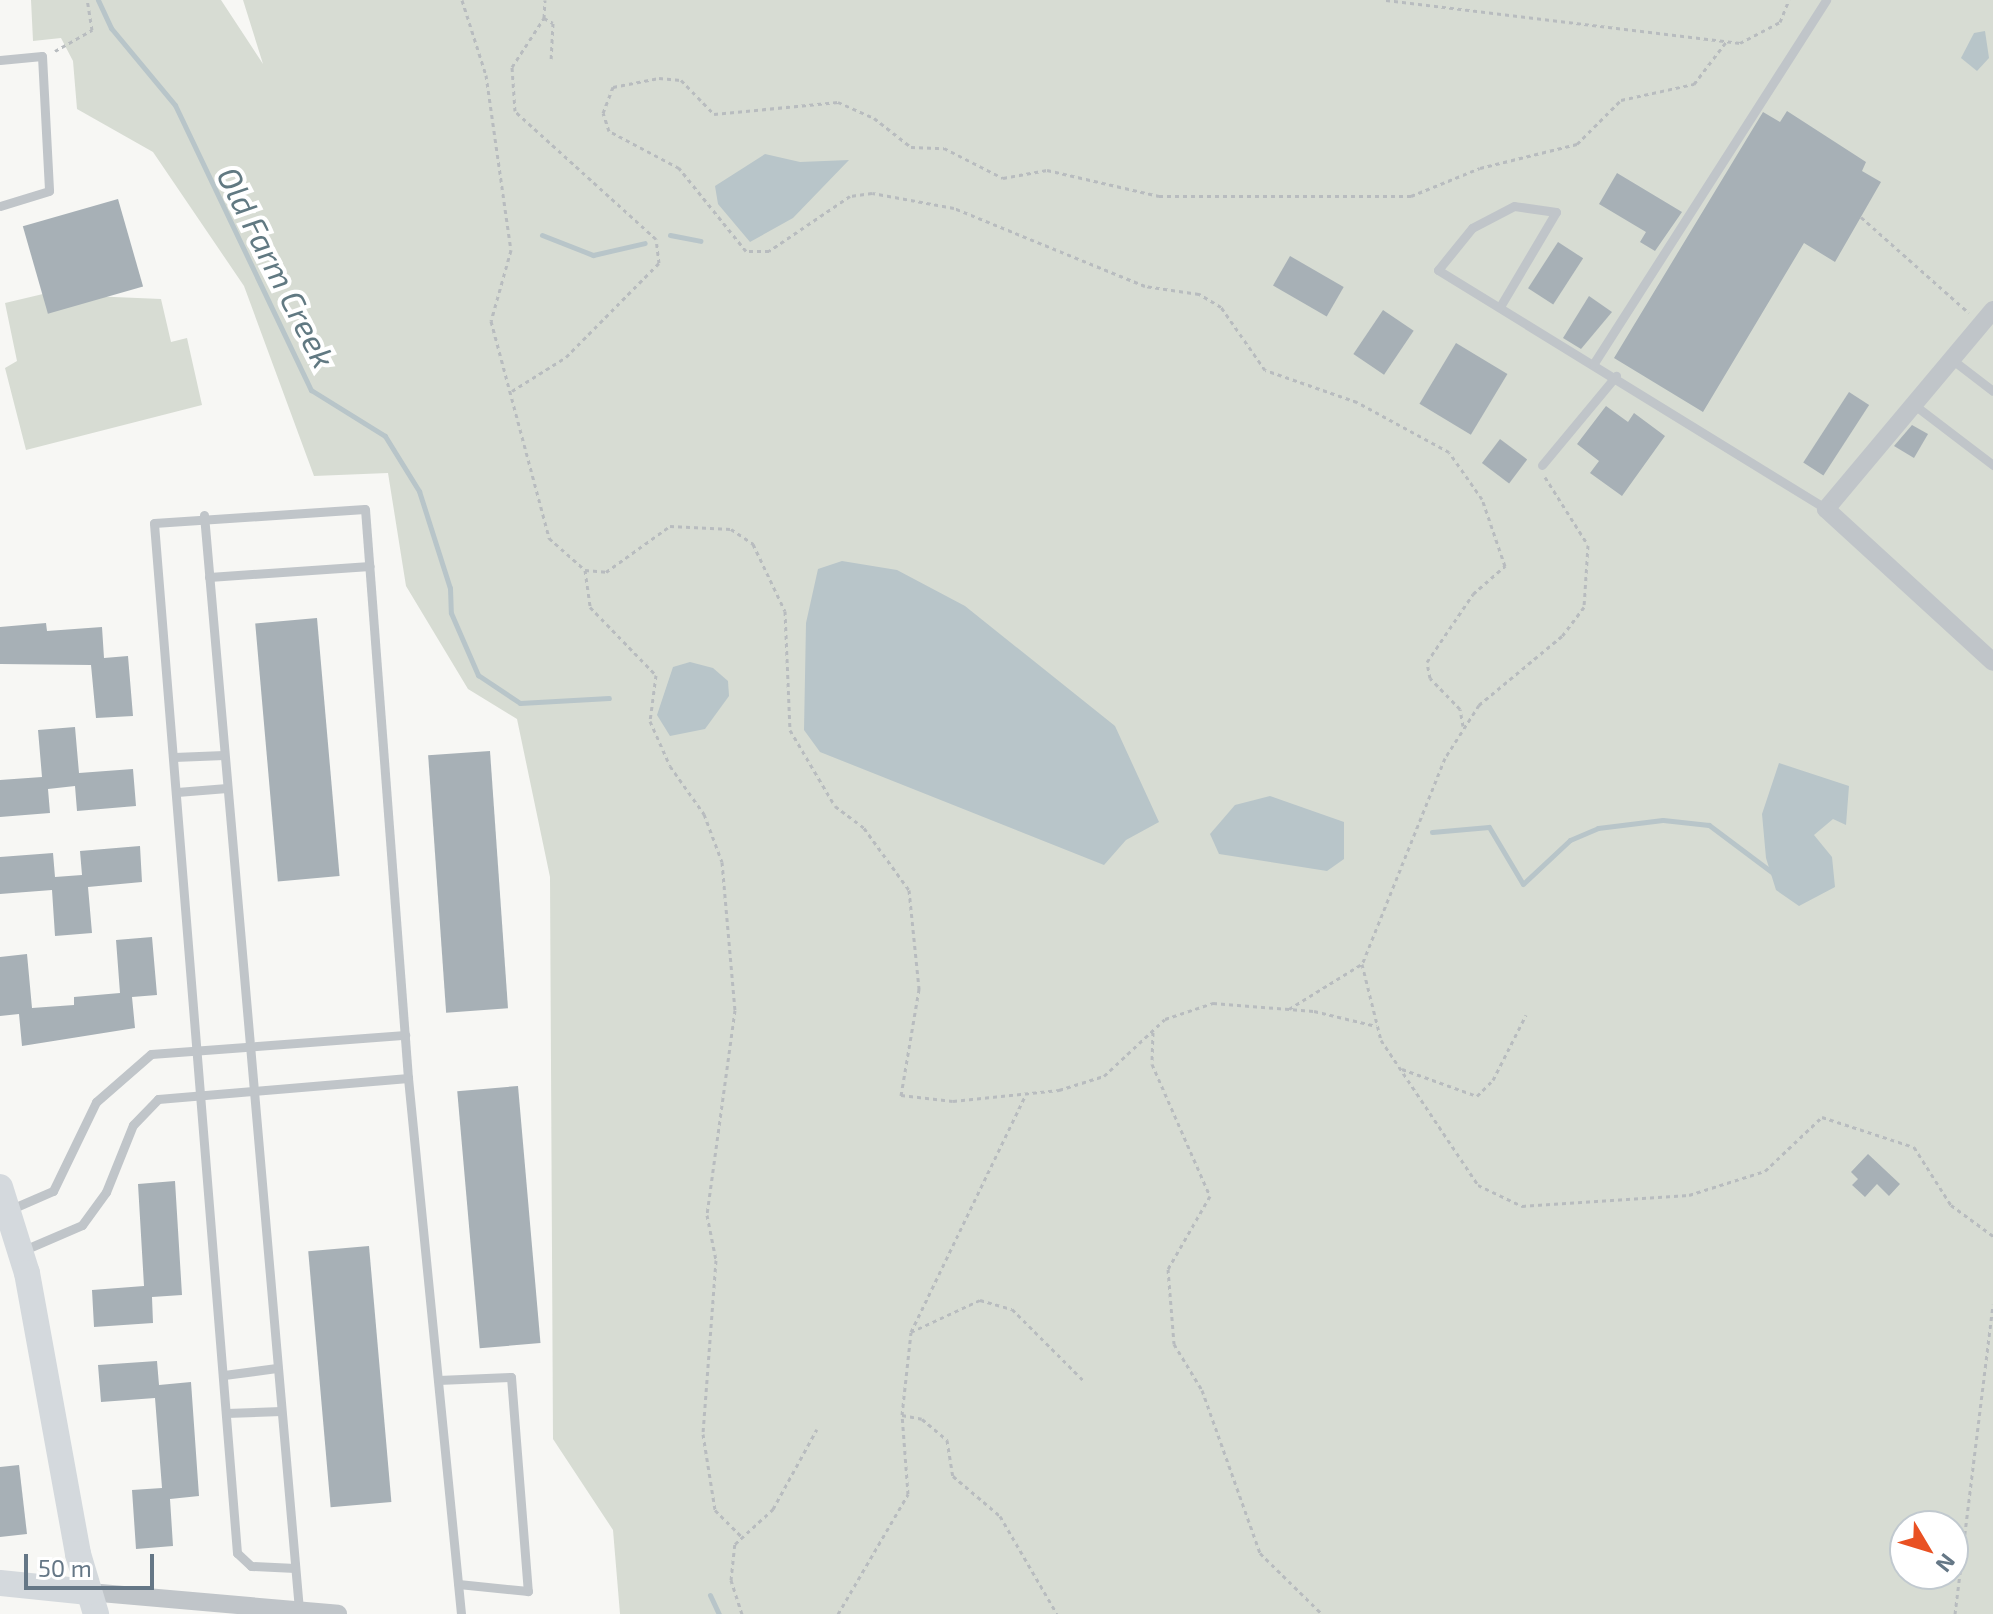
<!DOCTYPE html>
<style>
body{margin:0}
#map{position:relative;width:1993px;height:1614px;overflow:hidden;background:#f7f7f4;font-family:"Exo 2",sans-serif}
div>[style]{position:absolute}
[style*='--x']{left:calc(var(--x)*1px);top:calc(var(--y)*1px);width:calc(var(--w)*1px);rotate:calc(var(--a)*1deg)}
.green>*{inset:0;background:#d7dcd3}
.water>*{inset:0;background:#b8c5c9}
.stream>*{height:5px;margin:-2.5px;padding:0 2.5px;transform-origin:2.5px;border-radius:2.5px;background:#b8c5c9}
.building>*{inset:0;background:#a7b0b6;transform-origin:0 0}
.path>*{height:3px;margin-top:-1.5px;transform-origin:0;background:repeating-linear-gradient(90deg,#b8bcbf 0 4px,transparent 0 8px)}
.lane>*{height:9px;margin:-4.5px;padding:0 4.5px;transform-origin:4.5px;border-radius:4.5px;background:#c0c5c9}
.street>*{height:18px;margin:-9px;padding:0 9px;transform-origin:9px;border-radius:9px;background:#c0c5c9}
.secondary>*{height:26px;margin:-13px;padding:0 13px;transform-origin:13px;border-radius:13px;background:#d4d9dd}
span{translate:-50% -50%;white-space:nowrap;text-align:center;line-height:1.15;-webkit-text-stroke:8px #fff;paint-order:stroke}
.water-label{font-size:32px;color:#617982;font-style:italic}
.north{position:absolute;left:1889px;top:1510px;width:80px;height:80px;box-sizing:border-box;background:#fff;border:2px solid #c1c9cf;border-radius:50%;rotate:128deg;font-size:22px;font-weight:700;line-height:32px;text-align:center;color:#657786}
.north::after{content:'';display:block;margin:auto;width:28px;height:36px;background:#e95123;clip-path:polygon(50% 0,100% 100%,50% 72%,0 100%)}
.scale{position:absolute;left:24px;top:1554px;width:130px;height:36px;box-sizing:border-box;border:4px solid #657786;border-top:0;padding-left:10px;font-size:24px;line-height:28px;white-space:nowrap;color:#657786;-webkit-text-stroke:6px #fff;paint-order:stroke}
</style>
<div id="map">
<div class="green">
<div style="clip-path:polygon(evenodd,31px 0,221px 0,263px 64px,243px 0,1993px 0,1993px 1614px,620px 1614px,613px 1530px,553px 1439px,550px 877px,517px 719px,468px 689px,406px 586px,388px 473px,314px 476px,244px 286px,153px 152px,77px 109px,73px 61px,61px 38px,33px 41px,31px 0,1905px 1526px,1953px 1526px,1953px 1574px,1905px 1574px,1905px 1526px)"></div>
<div style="clip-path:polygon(43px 294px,161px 299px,171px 342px,187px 338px,202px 405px,26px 450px,5px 368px,17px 361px,5px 303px)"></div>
</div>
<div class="water">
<div style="clip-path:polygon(1985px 31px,1989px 58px,1977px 71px,1961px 58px,1974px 33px)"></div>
<div style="clip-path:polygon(765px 154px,800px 162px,849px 160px,793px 218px,750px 242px,718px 204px,715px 186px)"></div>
<div style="clip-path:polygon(842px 561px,897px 570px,965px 606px,1115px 726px,1159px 822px,1126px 840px,1104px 865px,820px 752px,804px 730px,806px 623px,818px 569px)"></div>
<div style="clip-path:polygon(690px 662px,713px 668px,728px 681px,729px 696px,705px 729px,670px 736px,657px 715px,673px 667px)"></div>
<div style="clip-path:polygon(1779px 763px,1849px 786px,1846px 825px,1833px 819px,1814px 835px,1832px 857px,1835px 887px,1799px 906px,1776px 890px,1766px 858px,1762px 814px)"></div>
<div style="clip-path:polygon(1270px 796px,1344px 822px,1344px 859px,1327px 871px,1219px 854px,1210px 834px,1235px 805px)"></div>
</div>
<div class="stream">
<div style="--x:98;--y:0;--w:31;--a:65"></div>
<div style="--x:111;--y:28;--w:100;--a:50.3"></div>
<div style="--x:175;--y:105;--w:316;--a:64.5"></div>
<div style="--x:311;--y:390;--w:87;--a:31.9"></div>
<div style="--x:385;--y:436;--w:65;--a:58.3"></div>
<div style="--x:419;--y:491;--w:102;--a:72.3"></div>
<div style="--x:450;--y:588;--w:25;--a:88"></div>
<div style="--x:451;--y:613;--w:68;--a:66.5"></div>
<div style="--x:478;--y:675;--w:50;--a:33.7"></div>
<div style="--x:520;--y:703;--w:89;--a:-3.2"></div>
<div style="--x:542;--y:235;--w:55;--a:21.4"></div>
<div style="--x:593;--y:255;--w:53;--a:-13"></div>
<div style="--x:670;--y:235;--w:31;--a:11"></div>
<div style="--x:1432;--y:832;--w:57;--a:-5"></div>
<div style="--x:1489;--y:827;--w:66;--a:59.2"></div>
<div style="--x:1523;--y:884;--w:64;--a:-43.1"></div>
<div style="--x:1570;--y:840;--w:30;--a:-23"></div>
<div style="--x:1598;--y:828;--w:65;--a:-7"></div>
<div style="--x:1663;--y:820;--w:46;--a:6.2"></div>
<div style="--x:1709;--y:825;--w:80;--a:36.9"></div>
<div style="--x:710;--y:1595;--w:21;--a:65"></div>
</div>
<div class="building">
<div style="clip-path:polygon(1787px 111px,1866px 162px,1862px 171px,1881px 182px,1835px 262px,1804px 243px,1703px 412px,1614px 358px,1763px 112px,1780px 122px)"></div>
<div style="clip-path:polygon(1617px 173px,1682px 212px,1655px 251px,1640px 242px,1646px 232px,1599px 204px)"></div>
<div style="left:118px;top:199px;width:91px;height:99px;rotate:74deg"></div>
<div style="left:1558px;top:242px;width:30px;height:55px;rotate:33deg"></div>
<div style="left:1290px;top:256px;width:62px;height:34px;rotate:30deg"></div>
<div style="clip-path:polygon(1589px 296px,1612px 312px,1581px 349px,1563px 338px)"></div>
<div style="left:1383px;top:310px;width:37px;height:53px;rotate:34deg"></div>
<div style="left:1456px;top:343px;width:60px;height:71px;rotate:31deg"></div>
<div style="left:1849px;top:392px;width:24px;height:84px;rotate:33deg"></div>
<div style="clip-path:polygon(1606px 406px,1628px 422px,1634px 413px,1665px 436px,1622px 496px,1590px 473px,1599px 461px,1577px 444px)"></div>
<div style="clip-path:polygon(1912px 425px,1928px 434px,1914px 458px,1894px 446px)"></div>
<div style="left:1500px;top:439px;width:34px;height:30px;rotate:37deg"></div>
<div style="left:317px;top:618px;width:259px;height:62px;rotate:85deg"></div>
<div style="clip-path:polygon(46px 623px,47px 631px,102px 627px,104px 658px,128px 656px,133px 716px,96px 718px,91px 665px,0 664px,0 627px)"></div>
<div style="clip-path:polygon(75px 727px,79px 773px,133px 769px,136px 806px,77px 811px,75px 786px,48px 789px,50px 813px,0 817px,0 780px,42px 777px,38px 730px)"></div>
<div style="left:490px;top:751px;width:258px;height:62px;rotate:86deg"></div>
<div style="clip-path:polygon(140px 846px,142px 882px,88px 887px,92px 933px,55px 936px,52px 890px,0 894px,0 857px,53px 853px,55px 877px,82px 875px,80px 851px)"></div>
<div style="clip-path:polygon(152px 937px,157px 995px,132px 997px,135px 1028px,22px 1046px,19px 1014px,0 1016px,0 957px,27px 954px,32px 1008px,74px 1005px,74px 997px,120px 993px,116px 940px)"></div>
<div style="left:518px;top:1086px;width:258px;height:61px;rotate:85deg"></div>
<div style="clip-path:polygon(1868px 1154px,1900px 1184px,1889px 1196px,1877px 1184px,1865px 1197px,1852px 1185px,1858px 1179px,1851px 1172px)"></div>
<div style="clip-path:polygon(175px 1181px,182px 1295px,152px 1297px,153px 1323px,94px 1327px,92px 1290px,144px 1286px,138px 1184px)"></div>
<div style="left:369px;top:1246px;width:257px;height:61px;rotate:85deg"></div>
<div style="clip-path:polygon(157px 1361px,159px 1385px,191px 1382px,199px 1496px,170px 1499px,173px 1546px,136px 1549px,132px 1490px,162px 1488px,155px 1398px,101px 1402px,98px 1365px)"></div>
<div style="clip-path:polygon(19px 1465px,27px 1534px,0 1537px,0 1467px)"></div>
</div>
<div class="path">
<div style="--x:462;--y:0;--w:79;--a:72.3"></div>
<div style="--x:486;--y:75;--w:177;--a:81.9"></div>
<div style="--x:511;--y:250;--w:74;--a:105.7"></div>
<div style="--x:491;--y:321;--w:225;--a:75"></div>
<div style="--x:549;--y:538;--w:48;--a:41.6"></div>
<div style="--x:585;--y:570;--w:21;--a:5"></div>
<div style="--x:606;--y:572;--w:79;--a:-35.7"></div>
<div style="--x:670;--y:526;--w:61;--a:2.8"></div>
<div style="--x:731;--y:529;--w:27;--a:34"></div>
<div style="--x:753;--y:544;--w:74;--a:64.5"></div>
<div style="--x:785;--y:611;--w:119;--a:87.6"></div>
<div style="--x:790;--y:730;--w:88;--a:59.4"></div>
<div style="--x:835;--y:806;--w:36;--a:37"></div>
<div style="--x:864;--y:828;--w:77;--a:54"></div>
<div style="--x:909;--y:890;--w:100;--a:84.2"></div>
<div style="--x:919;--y:989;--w:108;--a:99.6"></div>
<div style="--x:901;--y:1095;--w:52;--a:6.6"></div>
<div style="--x:953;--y:1101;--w:107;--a:-5.9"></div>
<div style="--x:1059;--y:1090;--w:47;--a:-17.3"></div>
<div style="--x:1104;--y:1076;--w:83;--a:-43.1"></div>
<div style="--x:1165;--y:1019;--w:51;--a:-18.4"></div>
<div style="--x:1213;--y:1003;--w:101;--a:4.5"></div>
<div style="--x:1314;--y:1011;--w:64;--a:13.6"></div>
<div style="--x:1386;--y:0;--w:357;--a:6.9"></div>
<div style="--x:1740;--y:43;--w:45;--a:-27.7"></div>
<div style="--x:1780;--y:22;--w:24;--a:-68"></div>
<div style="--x:544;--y:18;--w:10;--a:29"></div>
<div style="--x:553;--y:23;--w:36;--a:93"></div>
<div style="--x:55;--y:51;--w:43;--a:-29.6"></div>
<div style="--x:92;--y:30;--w:30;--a:-99"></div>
<div style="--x:1861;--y:217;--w:144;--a:41.6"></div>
<div style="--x:512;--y:391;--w:64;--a:-32.2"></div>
<div style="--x:566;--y:357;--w:132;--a:-45.3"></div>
<div style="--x:659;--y:263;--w:24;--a:-97"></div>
<div style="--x:656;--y:239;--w:190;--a:-137.8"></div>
<div style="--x:515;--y:111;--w:44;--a:-93.9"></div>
<div style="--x:512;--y:67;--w:59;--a:-56.9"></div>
<div style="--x:544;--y:18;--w:18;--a:-87"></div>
<div style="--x:1545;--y:477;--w:80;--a:57.7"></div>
<div style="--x:1588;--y:545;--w:62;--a:93.7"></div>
<div style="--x:1584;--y:607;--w:36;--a:127"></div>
<div style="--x:1562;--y:636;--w:108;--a:140.3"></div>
<div style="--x:1479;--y:705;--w:63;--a:122.7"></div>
<div style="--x:1445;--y:758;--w:222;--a:111.9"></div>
<div style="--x:1362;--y:964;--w:78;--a:76"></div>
<div style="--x:1381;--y:1040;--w:174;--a:56.2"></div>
<div style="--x:1478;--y:1185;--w:49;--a:25.5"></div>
<div style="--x:1522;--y:1206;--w:167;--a:-3.8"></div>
<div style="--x:1689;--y:1195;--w:80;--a:-17.5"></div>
<div style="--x:1765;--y:1171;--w:79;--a:-43.5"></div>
<div style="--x:1822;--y:1117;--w:97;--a:18.1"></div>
<div style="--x:1914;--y:1147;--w:69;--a:57.5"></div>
<div style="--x:1951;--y:1205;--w:52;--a:36.4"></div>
<div style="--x:585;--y:570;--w:37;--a:82"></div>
<div style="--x:590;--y:607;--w:95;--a:45.9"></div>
<div style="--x:656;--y:675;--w:46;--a:97.4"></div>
<div style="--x:650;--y:721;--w:49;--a:66"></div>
<div style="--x:670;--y:766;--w:59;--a:54.7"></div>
<div style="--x:704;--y:814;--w:51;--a:69.4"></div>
<div style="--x:722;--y:862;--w:149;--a:85"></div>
<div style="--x:735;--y:1010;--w:207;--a:97.8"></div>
<div style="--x:707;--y:1215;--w:46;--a:78.7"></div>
<div style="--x:716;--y:1260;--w:174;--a:94.3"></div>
<div style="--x:703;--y:1434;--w:77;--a:81"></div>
<div style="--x:715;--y:1510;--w:38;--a:45"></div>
<div style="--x:1463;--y:726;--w:17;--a:-100"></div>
<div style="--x:1460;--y:709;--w:43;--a:-134.1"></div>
<div style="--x:1430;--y:678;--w:16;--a:-101"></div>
<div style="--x:1427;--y:662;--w:82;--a:-55.9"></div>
<div style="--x:1473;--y:594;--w:43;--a:-41.2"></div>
<div style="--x:1505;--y:566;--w:71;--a:-108.9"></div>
<div style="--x:1482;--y:499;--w:57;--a:-125.1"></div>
<div style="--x:1449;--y:452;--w:105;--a:-151.5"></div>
<div style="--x:1357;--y:402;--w:97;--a:-160.8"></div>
<div style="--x:1265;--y:370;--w:77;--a:-124.9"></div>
<div style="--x:1221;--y:307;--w:26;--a:-149"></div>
<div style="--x:1199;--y:294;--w:55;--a:-171.6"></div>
<div style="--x:1145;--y:286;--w:206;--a:-157.8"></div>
<div style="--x:954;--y:208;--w:83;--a:-169.6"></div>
<div style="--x:872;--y:193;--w:22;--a:172"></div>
<div style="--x:850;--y:196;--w:98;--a:145.8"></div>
<div style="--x:769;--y:251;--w:23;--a:180"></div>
<div style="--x:746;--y:251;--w:107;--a:-128.9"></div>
<div style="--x:679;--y:168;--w:79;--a:-152.1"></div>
<div style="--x:609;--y:131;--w:19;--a:-108"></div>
<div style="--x:603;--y:113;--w:28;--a:-69"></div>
<div style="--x:613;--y:87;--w:47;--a:-11.1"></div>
<div style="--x:659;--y:78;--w:22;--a:5"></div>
<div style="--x:681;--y:80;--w:47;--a:45.9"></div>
<div style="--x:714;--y:114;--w:125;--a:-5.5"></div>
<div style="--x:838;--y:102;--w:39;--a:24"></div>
<div style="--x:874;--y:118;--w:47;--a:38.1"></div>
<div style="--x:911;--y:147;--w:33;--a:2"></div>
<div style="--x:944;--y:148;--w:66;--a:27"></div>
<div style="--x:1003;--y:178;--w:45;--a:-10.3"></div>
<div style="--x:1047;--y:170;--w:115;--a:13.1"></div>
<div style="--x:1159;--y:196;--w:252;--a:0"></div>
<div style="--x:1411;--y:196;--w:74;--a:-22.1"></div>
<div style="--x:1480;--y:168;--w:100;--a:-13.9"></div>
<div style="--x:1577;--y:144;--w:62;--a:-45"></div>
<div style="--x:1621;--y:100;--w:75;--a:-12.4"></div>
<div style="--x:1694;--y:84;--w:53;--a:-52.7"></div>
<div style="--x:1289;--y:1009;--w:86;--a:-31.7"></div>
<div style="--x:1153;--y:1032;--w:32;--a:92"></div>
<div style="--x:1152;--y:1064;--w:144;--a:66.3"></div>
<div style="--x:1210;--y:1196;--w:84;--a:119.9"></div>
<div style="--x:1168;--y:1269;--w:75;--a:85.4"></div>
<div style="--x:1174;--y:1344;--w:54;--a:58.7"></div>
<div style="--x:1202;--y:1390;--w:173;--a:70.4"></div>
<div style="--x:1260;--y:1553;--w:87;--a:44.5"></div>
<div style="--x:1402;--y:1069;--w:80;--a:19.8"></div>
<div style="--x:1477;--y:1096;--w:23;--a:-45"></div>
<div style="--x:1493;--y:1080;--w:73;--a:-63.1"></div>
<div style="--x:911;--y:1332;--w:76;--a:-24.9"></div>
<div style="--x:980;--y:1300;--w:33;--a:16"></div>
<div style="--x:1012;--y:1309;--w:100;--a:45"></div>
<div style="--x:902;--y:1415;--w:20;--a:11"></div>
<div style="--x:922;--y:1419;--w:33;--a:40"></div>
<div style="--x:947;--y:1440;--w:36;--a:81"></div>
<div style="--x:953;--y:1476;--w:62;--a:40.4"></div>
<div style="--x:1000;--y:1516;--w:113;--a:59.8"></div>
<div style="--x:742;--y:1614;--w:36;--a:-108"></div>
<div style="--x:731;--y:1580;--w:36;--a:-84"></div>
<div style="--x:735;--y:1544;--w:52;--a:-42.6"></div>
<div style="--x:773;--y:1509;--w:91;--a:-61.2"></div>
<div style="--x:838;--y:1614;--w:139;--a:-59.7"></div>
<div style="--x:908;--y:1494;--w:79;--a:-94.3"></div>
<div style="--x:902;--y:1415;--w:83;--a:-83.8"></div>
<div style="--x:911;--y:1332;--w:264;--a:-64.2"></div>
<div style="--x:1955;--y:1614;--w:312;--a:-83"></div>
</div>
<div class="lane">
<div style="--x:0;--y:60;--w:42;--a:-5.4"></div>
<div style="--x:42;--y:56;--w:135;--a:87"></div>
<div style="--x:49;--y:191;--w:51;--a:163"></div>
<div style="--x:1501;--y:305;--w:108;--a:-59.4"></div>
<div style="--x:1556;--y:212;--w:42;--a:-171.9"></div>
<div style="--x:1514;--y:206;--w:47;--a:152.4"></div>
<div style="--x:1472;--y:228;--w:54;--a:129"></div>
<div style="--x:1438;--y:270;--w:456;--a:31.6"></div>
<div style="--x:1950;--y:358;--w:54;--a:37.5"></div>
<div style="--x:1594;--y:363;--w:431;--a:-57.4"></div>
<div style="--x:1913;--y:404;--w:101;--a:37.3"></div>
<div style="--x:1542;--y:465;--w:116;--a:-50.3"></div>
<div style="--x:204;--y:515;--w:1099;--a:85.04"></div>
<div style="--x:209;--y:577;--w:161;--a:-3.9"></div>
<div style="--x:174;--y:757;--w:50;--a:-2.3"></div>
<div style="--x:177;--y:792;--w:50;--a:-4.6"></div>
<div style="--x:9;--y:1210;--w:48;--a:-23.4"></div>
<div style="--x:53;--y:1191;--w:99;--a:-64.2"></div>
<div style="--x:96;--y:1102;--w:73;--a:-41.1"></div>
<div style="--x:151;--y:1054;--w:255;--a:-4.3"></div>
<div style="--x:24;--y:1250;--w:63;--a:-23.3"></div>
<div style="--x:82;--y:1225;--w:41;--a:-54"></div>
<div style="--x:106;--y:1192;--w:72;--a:-68.1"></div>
<div style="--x:133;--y:1125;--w:36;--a:-46"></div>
<div style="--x:158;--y:1099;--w:251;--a:-4.8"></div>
<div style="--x:224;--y:1375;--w:53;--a:-7.5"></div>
<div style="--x:438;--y:1380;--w:73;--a:-2.4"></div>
<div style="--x:511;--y:1377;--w:215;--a:85.5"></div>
<div style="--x:528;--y:1591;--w:70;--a:-174.3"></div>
<div style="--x:226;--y:1413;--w:55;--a:-2.1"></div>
<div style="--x:295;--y:1568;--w:44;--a:-177.4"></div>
<div style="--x:251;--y:1566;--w:19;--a:-137"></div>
<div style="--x:237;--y:1553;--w:1033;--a:-94.61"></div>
<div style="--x:154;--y:523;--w:211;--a:-3.8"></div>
<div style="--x:365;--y:509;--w:571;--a:85.68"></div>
<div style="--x:408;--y:1078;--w:539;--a:84.35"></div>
</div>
<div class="street">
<div style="--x:1993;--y:310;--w:260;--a:130"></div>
<div style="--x:1826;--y:509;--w:226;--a:42.5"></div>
<div style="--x:89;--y:1592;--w:250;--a:5"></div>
</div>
<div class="secondary">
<div style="--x:0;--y:1187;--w:90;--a:72.6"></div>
<div style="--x:27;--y:1273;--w:286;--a:79.7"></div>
<div style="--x:78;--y:1554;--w:63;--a:73.3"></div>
<div style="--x:0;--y:1583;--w:89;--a:5.8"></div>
</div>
<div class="water-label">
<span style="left:277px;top:267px;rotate:63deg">Old Farm Creek</span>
</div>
<div class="north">N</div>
<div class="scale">50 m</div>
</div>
